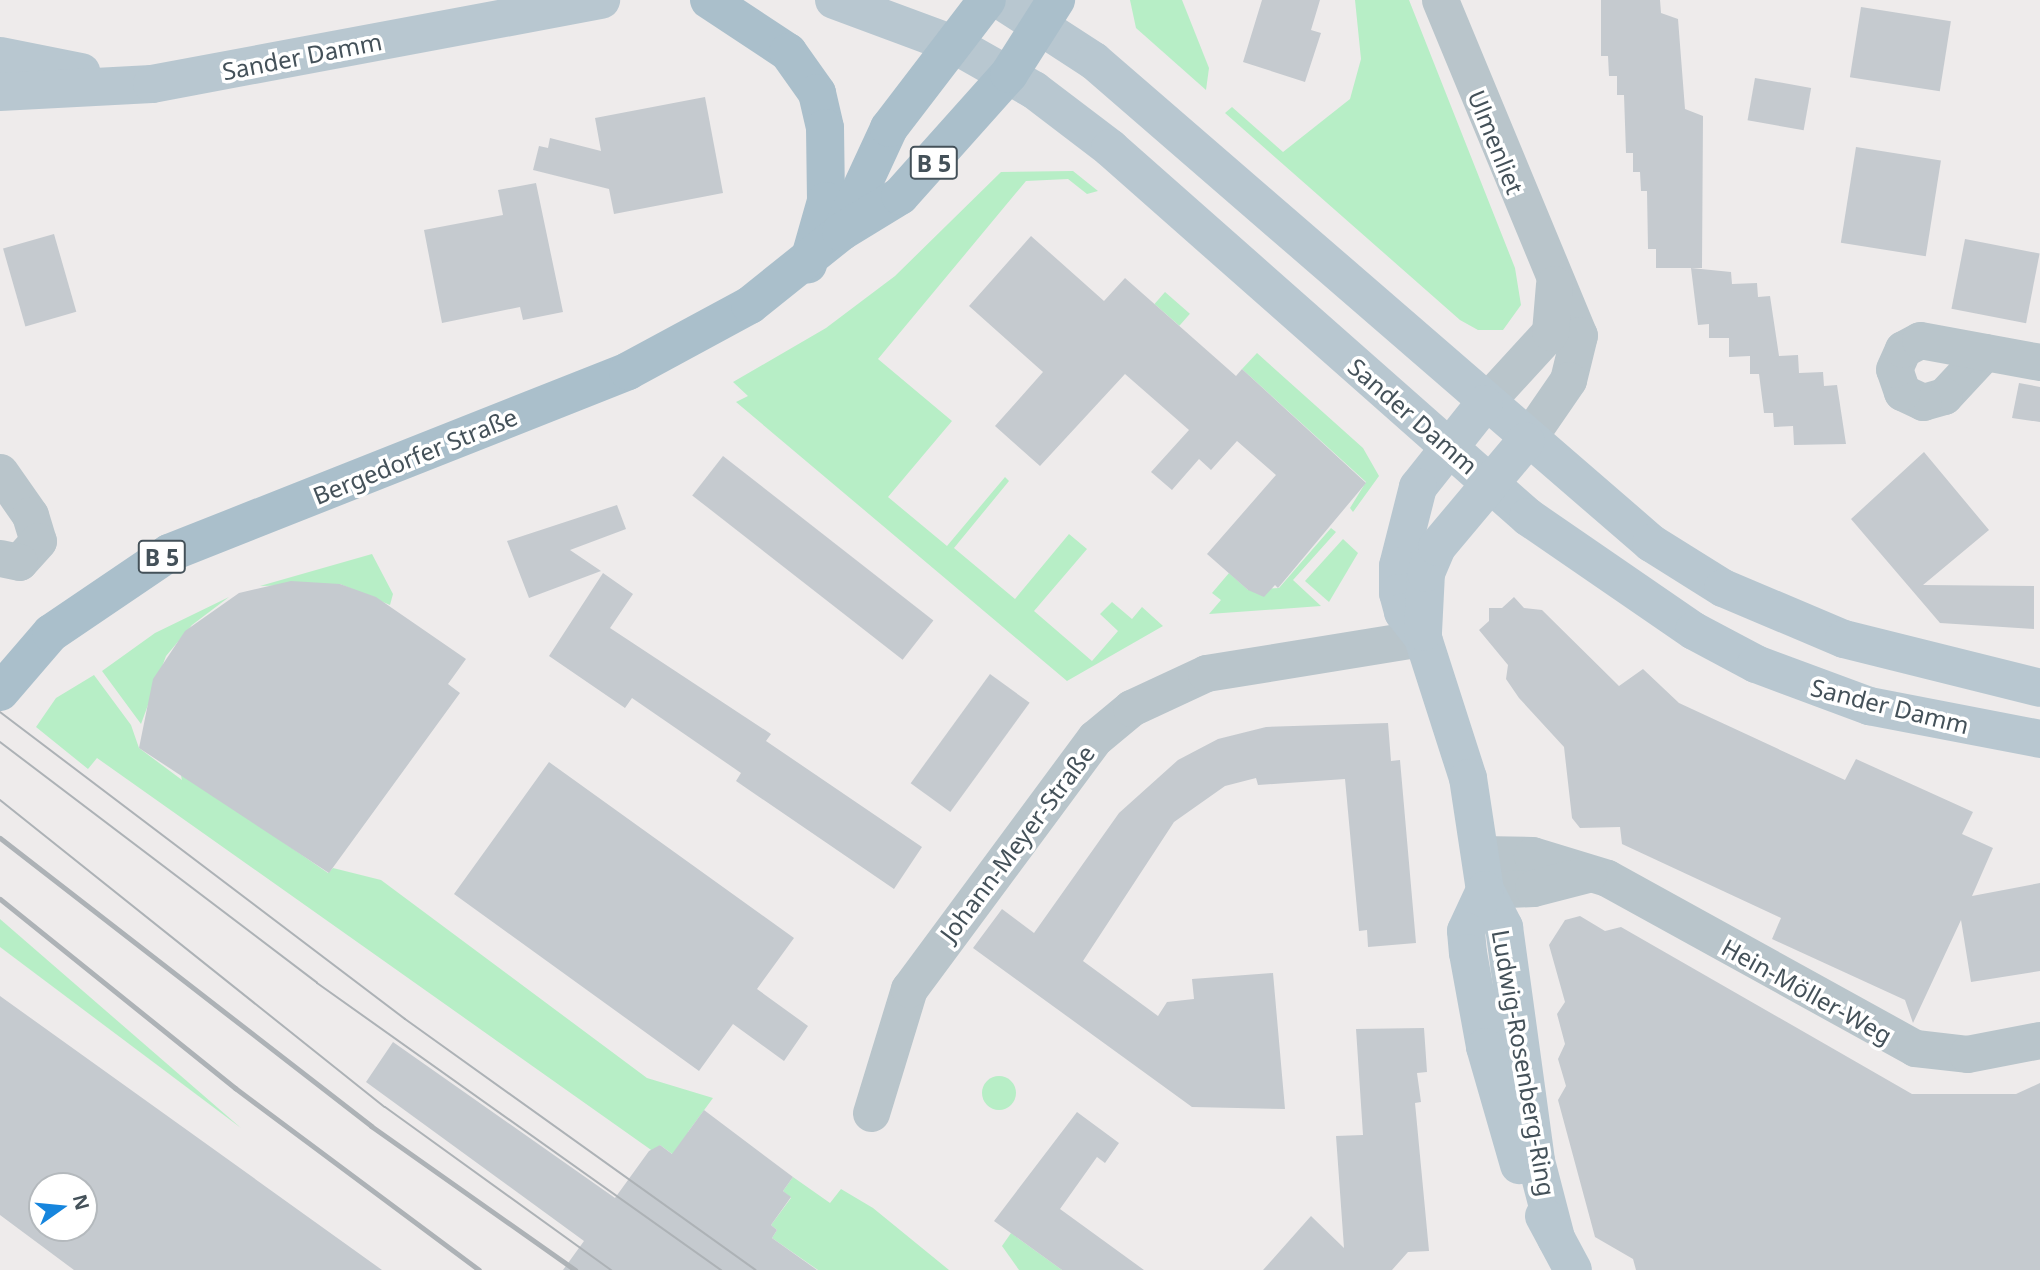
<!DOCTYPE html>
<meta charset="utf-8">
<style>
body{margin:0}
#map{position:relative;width:2040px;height:1270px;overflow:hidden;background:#eeebeb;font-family:"Noto Sans",sans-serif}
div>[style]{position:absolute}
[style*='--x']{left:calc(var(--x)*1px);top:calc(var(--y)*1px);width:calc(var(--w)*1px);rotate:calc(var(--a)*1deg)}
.green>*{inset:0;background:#b7eec6;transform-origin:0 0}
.round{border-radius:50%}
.building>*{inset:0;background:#c5cacf;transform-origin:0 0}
.street>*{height:37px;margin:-18.5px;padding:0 18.5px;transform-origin:18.5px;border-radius:18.5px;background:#b9c5cb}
.secondary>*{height:38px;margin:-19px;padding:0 19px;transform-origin:19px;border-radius:19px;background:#b8c7d0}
.primary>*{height:38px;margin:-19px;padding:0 19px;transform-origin:19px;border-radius:19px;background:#aabfcb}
.tram>*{height:2px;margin:-1px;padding:0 1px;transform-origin:1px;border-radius:1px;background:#adb2b6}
.rail>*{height:5px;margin:-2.5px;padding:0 2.5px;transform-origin:2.5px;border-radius:2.5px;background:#adb2b6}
span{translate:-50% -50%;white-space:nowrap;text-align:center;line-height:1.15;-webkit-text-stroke:7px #fff;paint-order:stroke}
.shield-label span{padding:2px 5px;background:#fff;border:2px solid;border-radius:5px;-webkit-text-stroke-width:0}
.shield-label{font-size:23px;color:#445159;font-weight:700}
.street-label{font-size:24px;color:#445159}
.north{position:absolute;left:28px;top:1172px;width:70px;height:70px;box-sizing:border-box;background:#fff;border:2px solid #b4b9bd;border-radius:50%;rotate:75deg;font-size:19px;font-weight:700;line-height:28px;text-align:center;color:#445159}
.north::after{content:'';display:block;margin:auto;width:24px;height:32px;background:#1685dd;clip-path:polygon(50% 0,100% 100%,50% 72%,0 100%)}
</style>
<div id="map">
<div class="green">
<div style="clip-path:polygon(1130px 0,1182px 0,1209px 68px,1206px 90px,1136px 28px)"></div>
<div style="clip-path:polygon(1355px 0,1409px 0,1515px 268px,1521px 305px,1503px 330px,1478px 330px,1460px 320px,1225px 113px,1232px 107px,1283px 152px,1350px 99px,1361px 59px)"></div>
<div style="clip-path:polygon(1073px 171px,1098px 191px,1087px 194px,1068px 179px,1026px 181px,878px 359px,952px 421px,888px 497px,947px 546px,1005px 477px,1009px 481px,954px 548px,1015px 599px,1069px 534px,1087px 549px,1034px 611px,1092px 661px,1118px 631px,1100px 614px,1112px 602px,1132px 619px,1142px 607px,1163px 626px,1067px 681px,736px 402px,748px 396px,733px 382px,826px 328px,895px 276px,1001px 172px)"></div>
<div style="left:1165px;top:292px;width:33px;height:16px;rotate:41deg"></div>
<div style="clip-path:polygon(1257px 353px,1363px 448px,1379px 476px,1353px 512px,1350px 508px,1366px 482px,1242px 369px)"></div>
<div style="clip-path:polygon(1331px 528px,1336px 532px,1293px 580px,1321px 606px,1209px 614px,1221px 600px,1212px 593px,1229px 573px,1248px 590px,1279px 588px)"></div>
<div style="clip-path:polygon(1343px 539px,1358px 553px,1329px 602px,1305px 581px)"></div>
<div style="clip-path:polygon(372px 554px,393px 594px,390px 605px,340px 584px,260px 586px)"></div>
<div style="clip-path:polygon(229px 597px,192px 625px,166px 656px,141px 724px,102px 671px,155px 633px)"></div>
<div style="clip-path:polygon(94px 675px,131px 725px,139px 748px,182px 780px,180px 771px,328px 873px,333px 868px,381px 880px,647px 1078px,713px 1098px,688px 1132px,705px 1178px,660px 1145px,654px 1152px,97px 758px,88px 769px,36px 727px,56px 698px)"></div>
<div style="clip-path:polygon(0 919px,241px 1128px,0 947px)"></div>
<div class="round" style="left:982px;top:1076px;width:34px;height:34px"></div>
<div style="clip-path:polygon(793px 1177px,830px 1203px,841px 1189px,873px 1208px,949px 1270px,818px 1270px,772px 1238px,777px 1230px,771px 1225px,791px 1198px,783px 1191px)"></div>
<div style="clip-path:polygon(1011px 1233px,1062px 1270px,1019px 1270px,1002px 1246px)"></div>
</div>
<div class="building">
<div style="clip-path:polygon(1262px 0,1320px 0,1311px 30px,1321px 33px,1305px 82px,1243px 62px)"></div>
<div style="clip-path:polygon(1601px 0,1660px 0,1661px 13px,1678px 19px,1685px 109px,1703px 116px,1702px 268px,1656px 268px,1656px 249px,1648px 249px,1647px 191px,1641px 191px,1640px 172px,1633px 172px,1633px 153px,1626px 153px,1624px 95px,1617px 95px,1617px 76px,1609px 76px,1608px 56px,1601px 56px)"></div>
<div style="left:1861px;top:7px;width:91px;height:71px;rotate:9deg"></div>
<div style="left:1755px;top:78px;width:57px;height:43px;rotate:10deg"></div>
<div style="clip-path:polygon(705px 97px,723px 193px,614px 214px,609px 189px,533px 170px,539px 146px,548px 148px,550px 138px,601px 151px,595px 118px)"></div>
<div style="left:1856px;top:147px;width:86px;height:97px;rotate:9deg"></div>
<div style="clip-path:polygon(536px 183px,563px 312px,523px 320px,520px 307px,442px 323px,424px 230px,503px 215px,498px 190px)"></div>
<div style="left:54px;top:234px;width:81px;height:53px;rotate:74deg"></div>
<div style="clip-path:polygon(1031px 236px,1104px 301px,1125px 278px,1236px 376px,1242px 369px,1366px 483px,1278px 588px,1275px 585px,1264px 597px,1248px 590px,1207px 554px,1276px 475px,1237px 441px,1211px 470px,1199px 459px,1172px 490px,1151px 472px,1189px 430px,1125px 374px,1040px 466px,995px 426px,1043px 372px,969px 306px)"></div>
<div style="left:1965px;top:239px;width:76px;height:71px;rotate:11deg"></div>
<div style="clip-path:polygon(1691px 268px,1731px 272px,1732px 284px,1757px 283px,1758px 297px,1770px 296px,1779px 356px,1798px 355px,1799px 373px,1823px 372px,1824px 386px,1837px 385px,1846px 444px,1794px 445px,1793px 426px,1774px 427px,1773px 413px,1764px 413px,1759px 374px,1750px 374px,1750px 356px,1729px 357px,1729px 338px,1709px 338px,1709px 324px,1698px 325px)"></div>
<div style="clip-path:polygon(2019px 383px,2040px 387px,2040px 422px,2012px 418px)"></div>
<div style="clip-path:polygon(1924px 452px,1989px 530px,1923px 585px,2034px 586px,2034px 629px,1940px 623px,1851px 519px)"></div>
<div style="left:723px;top:456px;width:267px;height:50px;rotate:38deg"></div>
<div style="clip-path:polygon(617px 505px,626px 529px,570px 550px,601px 571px,529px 598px,507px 541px)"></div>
<div style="clip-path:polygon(603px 573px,633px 594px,610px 628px,771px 734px,766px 741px,922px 847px,894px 889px,736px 781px,741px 773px,632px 698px,625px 708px,549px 656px)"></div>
<div style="clip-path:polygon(291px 581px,340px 584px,376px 597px,466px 659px,448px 684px,460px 693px,329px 873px,139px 748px,153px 679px,185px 631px,239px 593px)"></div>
<div style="clip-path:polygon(1514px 597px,1524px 608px,1542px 610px,1619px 686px,1643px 669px,1679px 703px,1845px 780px,1856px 759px,1973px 812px,1962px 834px,1993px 848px,1972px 896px,2040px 883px,2040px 971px,1971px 982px,1961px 920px,1913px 1023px,1905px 1000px,1772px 939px,1781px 918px,1622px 844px,1620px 827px,1580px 828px,1572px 818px,1564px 747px,1519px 698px,1506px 679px,1508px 665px,1479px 630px,1489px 621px,1489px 608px,1502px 608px)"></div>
<div style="left:990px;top:674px;width:49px;height:135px;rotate:36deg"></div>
<div style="clip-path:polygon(1388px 723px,1391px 761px,1400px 760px,1416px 943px,1368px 947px,1367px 930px,1359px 931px,1345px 779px,1258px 785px,1256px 778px,1225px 786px,1174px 822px,1083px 961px,1158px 1016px,1167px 1002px,1194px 999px,1192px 979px,1273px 973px,1285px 1109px,1192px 1107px,973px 948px,1002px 909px,1034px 933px,1119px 813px,1178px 760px,1218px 739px,1266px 727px)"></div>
<div style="clip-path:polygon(549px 762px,794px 938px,757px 989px,808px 1026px,784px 1061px,733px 1024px,699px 1071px,454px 894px)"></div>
<div style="clip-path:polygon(1580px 916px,1605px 931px,1621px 927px,1912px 1094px,2016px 1094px,2040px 1083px,2040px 1270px,1636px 1270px,1633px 1259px,1595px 1237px,1558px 1100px,1566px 1086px,1558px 1059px,1565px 1044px,1557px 1014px,1565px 1002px,1549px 945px,1565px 920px)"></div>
<div style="clip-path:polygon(evenodd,0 996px,382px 1270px,74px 1270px,0 1215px,0 996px,42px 1186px,84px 1186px,84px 1228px,42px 1228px,42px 1186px)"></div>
<div style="clip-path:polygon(1424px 1028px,1427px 1072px,1417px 1073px,1421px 1102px,1415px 1103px,1429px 1251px,1408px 1252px,1392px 1270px,1263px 1270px,1311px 1216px,1344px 1248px,1336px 1136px,1363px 1135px,1356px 1029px)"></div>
<div style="clip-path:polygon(393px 1042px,615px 1198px,649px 1151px,660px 1145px,672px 1154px,704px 1110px,793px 1177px,783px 1191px,791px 1197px,771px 1225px,777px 1230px,772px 1238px,817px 1270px,563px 1270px,584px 1241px,366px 1082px)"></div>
<div style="clip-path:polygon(1077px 1112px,1119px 1143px,1105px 1163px,1097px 1157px,1060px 1209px,1144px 1270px,1062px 1270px,994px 1221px)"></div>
</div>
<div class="street">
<div style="--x:1440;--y:0;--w:363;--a:67.5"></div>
<div style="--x:1579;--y:335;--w:46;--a:103.7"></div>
<div style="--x:1568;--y:380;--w:74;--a:124.5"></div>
<div style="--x:1985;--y:352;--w:60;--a:133"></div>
<div style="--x:1944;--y:396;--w:22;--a:164"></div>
<div style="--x:1923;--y:402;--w:23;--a:-155"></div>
<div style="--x:1902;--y:392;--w:24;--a:-109"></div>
<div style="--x:1894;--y:369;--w:22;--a:-66"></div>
<div style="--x:1903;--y:349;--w:19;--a:-28"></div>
<div style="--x:1920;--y:340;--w:122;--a:10.4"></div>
<div style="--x:1484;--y:404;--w:98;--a:-47.5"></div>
<div style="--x:1550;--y:332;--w:48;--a:-85.2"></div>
<div style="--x:0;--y:472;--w:52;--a:55.1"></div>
<div style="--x:30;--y:515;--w:27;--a:73"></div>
<div style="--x:38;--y:541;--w:28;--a:132"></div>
<div style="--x:19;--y:562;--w:19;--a:-168"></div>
<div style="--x:1480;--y:854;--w:52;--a:1.1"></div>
<div style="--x:1532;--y:855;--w:78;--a:17"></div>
<div style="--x:1607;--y:878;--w:352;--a:28.9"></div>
<div style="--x:1915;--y:1048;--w:52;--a:6.6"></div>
<div style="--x:1967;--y:1054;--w:74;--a:-10.9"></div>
<div style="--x:1485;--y:890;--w:48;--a:-2.4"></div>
<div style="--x:1533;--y:888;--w:57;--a:-14.3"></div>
<div style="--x:871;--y:1113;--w:130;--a:-73"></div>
<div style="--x:909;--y:989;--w:312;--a:-53.5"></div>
<div style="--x:1095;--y:738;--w:47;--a:-39.8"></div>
<div style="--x:1131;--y:708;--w:83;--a:-25"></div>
<div style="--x:1206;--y:673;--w:220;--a:-9.2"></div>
</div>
<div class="secondary">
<div style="--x:834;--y:0;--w:127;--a:20.3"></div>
<div style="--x:953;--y:44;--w:93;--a:29.6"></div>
<div style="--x:1034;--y:90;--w:96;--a:37.3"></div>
<div style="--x:1110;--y:148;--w:558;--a:41.44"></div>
<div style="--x:1528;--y:517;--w:201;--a:34.5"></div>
<div style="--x:1694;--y:631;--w:70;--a:28"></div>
<div style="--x:1756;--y:664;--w:121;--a:20.4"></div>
<div style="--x:1869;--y:706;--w:174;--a:10.9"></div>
<div style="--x:1000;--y:0;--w:112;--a:33"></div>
<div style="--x:1094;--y:61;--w:737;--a:40.87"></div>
<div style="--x:1651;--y:543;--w:85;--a:32"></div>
<div style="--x:1723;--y:588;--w:131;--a:22.9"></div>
<div style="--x:1844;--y:639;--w:202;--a:14"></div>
<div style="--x:0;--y:56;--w:83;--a:11.2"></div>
<div style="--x:0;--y:92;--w:152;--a:-3"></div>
<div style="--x:152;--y:84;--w:457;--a:-10.6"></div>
<div style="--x:1484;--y:404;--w:106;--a:128.5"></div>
<div style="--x:1418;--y:487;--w:81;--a:104.2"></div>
<div style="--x:1398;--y:566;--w:27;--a:90"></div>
<div style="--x:1398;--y:593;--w:20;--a:75"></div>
<div style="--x:1403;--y:612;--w:33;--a:52"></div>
<div style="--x:1423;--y:638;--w:147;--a:72.2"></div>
<div style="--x:1468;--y:778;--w:113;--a:81.4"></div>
<div style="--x:1485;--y:890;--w:42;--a:62.8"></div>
<div style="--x:1504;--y:927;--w:236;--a:82.2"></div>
<div style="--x:1536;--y:1161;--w:80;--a:75.4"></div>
<div style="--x:1423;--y:632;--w:59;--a:-87.1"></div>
<div style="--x:1426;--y:573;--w:28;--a:-67"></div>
<div style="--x:1437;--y:547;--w:138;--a:-50"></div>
<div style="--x:1485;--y:890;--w:45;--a:114.9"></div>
<div style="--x:1466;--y:931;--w:22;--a:85"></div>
<div style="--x:1468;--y:953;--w:96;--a:79.7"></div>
<div style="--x:1485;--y:1047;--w:123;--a:73.9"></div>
<div style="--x:1544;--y:1216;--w:61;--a:61.8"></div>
</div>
<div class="primary">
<div style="--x:709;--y:0;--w:95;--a:33.4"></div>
<div style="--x:788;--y:52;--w:50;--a:54.7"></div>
<div style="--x:817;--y:93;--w:36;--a:77"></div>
<div style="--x:825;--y:128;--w:73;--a:89.2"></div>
<div style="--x:826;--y:201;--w:66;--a:105.9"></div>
<div style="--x:841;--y:232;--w:115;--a:-65.2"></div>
<div style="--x:889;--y:128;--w:161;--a:-52.6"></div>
<div style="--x:0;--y:692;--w:78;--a:-49.2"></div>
<div style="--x:51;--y:633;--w:143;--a:-34.1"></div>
<div style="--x:169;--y:553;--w:494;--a:-21.6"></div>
<div style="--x:628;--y:371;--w:139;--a:-28.4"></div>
<div style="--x:750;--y:305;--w:117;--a:-38.7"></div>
<div style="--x:841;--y:232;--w:69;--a:-31.4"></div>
<div style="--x:900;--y:196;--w:164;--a:-48.2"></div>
<div style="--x:1009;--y:74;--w:88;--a:-57.6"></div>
</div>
<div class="tram">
<div style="--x:0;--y:712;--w:508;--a:37.16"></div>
<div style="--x:405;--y:1019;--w:431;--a:35.6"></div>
<div style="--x:0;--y:742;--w:398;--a:37.2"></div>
<div style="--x:317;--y:983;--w:496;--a:35.4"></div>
<div style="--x:0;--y:800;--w:492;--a:38.6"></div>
<div style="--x:385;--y:1107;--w:279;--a:35.8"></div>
</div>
<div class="rail">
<div style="--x:0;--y:838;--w:470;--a:37.8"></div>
<div style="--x:371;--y:1126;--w:250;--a:35.2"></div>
<div style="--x:0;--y:899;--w:302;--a:38.8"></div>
<div style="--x:235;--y:1088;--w:304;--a:36.7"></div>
</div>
<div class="shield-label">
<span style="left:934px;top:163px">B 5</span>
<span style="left:162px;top:557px">B 5</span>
</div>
<div class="street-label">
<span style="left:302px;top:56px;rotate:-11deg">Sander Damm</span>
<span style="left:1496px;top:142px;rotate:68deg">Ulmenliet</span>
<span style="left:1413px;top:416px;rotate:41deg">Sander Damm</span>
<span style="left:415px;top:456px;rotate:-22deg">Bergedorfer Straße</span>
<span style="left:1890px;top:706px;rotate:14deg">Sander Damm</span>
<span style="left:1017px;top:843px;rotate:-53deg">Johann-Meyer-Straße</span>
<span style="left:1807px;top:991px;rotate:29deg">Hein-Möller-Weg</span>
<span style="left:1524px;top:1063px;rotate:80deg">Ludwig-Rosenberg-Ring</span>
</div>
<div class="north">N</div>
</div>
